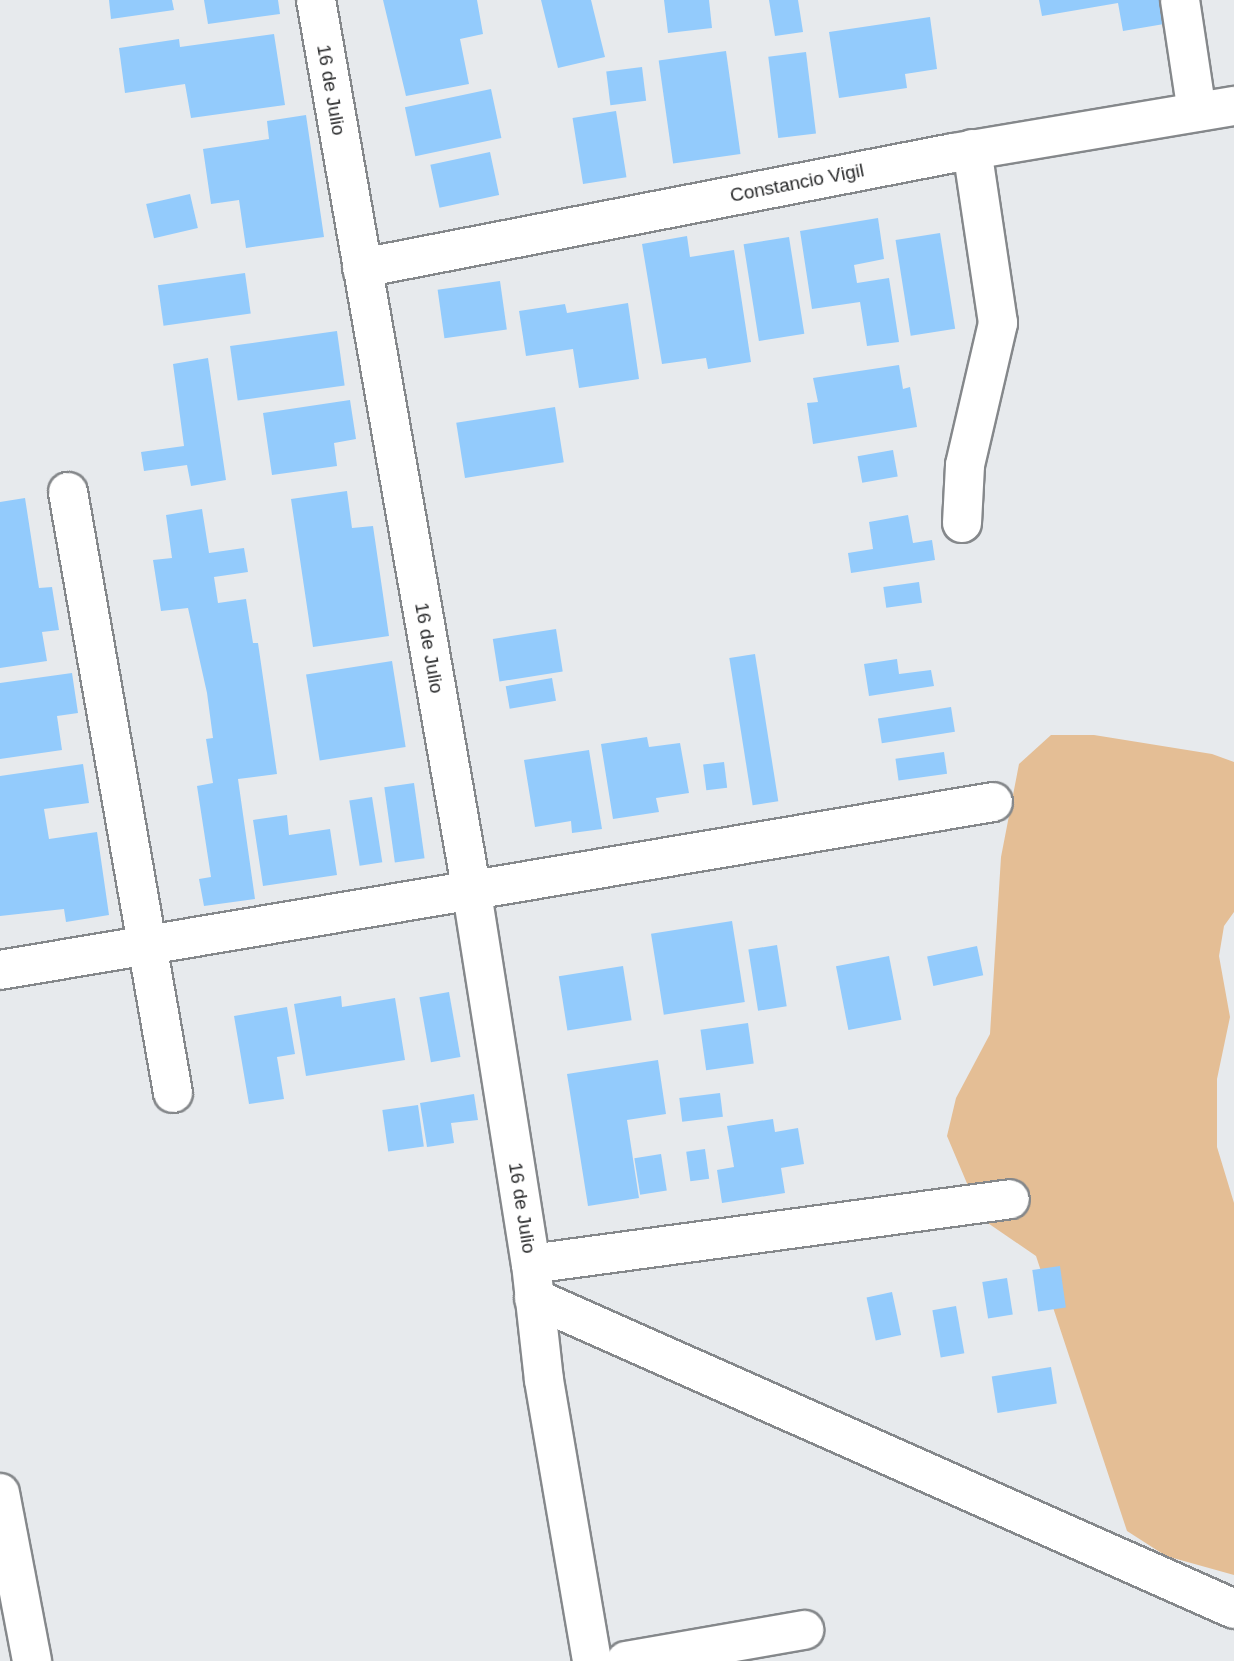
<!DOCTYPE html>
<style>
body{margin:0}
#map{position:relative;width:1234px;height:1661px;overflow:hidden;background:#e7eaed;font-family:Arial,sans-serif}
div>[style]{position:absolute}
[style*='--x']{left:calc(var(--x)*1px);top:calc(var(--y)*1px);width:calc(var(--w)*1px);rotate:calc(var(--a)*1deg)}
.green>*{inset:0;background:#e4be95}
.building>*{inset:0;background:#93cbfc;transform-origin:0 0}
.roads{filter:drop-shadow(2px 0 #85888b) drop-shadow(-2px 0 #85888b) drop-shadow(0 2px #85888b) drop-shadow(0 -2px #85888b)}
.minor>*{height:38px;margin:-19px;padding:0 19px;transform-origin:19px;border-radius:19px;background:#fff}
span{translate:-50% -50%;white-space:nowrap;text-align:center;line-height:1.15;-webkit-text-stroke:7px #fff;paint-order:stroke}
.street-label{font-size:19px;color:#2a2b2c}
</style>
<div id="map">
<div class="green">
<div style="clip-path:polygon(1051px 735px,1094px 735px,1212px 754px,1234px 762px,1234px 912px,1224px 926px,1219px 956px,1230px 1017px,1217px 1079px,1217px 1147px,1234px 1203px,1234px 1575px,1166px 1556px,1127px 1531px,1036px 1256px,982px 1219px,947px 1136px,956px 1098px,990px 1034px,1001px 857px,1019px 764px)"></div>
</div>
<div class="building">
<div style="clip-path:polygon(109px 0,172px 0,174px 10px,111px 19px)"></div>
<div style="clip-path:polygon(204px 0,278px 0,280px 14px,208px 24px)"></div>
<div style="clip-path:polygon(383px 0,477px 0,483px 34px,460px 39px,469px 84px,406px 96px)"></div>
<div style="clip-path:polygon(541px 0,591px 0,605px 57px,558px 68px)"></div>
<div style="clip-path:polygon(664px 0,709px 0,712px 28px,668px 33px)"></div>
<div style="clip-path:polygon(769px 0,798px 0,803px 32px,775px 36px)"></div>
<div style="clip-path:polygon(1039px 0,1160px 0,1164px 24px,1123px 31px,1118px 3px,1042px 16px)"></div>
<div style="clip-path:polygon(930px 17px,937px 69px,905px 74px,907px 88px,839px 98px,829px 32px)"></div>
<div style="clip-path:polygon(274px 34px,285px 105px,191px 118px,185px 84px,125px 93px,119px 48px,179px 39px,180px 47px)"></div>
<div style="left:726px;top:51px;width:104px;height:68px;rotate:82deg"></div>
<div style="left:806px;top:52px;width:82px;height:38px;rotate:83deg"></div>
<div style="left:642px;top:67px;width:34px;height:36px;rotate:83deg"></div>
<div style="left:491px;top:89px;width:50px;height:88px;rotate:78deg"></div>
<div style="left:616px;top:111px;width:67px;height:44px;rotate:81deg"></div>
<div style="clip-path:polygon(306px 115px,324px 237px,246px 248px,239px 200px,211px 204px,203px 149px,269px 139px,267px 121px)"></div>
<div style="left:490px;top:152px;width:44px;height:61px;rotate:78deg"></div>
<div style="left:190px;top:194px;width:35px;height:45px;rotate:77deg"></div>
<div style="clip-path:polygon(878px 218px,884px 259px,854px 265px,857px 283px,889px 278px,899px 342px,867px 346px,860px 302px,812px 309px,800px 231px)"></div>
<div style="left:940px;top:233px;width:97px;height:45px;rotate:81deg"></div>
<div style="clip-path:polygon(687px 236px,690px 257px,734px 250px,751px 362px,708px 369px,706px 358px,662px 364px,642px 244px)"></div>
<div style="left:789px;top:237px;width:98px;height:46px;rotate:81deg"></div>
<div style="left:245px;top:273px;width:41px;height:88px;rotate:82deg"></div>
<div style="left:500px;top:281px;width:49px;height:63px;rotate:82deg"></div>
<div style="clip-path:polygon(628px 303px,639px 379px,579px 388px,573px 349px,526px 356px,519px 311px,565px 304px,567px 313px)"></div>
<div style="left:337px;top:331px;width:55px;height:108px;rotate:82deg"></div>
<div style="clip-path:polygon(208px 358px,226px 480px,191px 486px,187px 465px,144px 471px,141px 452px,184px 446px,173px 364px)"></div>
<div style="clip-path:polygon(899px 365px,903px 389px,910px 387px,917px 427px,813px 444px,807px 403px,818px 402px,813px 378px)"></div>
<div style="clip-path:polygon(350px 400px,356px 439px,334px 443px,337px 466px,272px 475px,263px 413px)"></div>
<div style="left:555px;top:407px;width:56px;height:100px;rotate:81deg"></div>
<div style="left:893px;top:450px;width:27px;height:36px;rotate:80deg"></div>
<div style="clip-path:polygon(347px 491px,352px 528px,373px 526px,389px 636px,313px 647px,291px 499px)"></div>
<div style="clip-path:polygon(25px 498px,39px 588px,52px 587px,59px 630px,42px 632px,47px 661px,0 668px,0 502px)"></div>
<div style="clip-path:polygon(202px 509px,209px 553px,244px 548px,248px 572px,214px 577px,218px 603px,246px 599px,253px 643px,258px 643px,277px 774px,238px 779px,255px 899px,204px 906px,199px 879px,211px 877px,197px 786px,213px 783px,206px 739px,213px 738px,207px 693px,188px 608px,161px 611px,153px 560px,172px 558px,166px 515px)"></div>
<div style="clip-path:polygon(908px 515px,913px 543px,932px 540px,935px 560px,851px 573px,848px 553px,873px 549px,869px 522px)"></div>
<div style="left:919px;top:582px;width:21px;height:36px;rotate:82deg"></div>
<div style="left:556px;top:629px;width:43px;height:64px;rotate:81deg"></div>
<div style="left:755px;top:654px;width:149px;height:26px;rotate:81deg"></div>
<div style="clip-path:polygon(897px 659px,899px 674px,931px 670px,934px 686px,869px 696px,864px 664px)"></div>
<div style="left:392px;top:661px;width:87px;height:87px;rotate:81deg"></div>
<div style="clip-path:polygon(72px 673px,78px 713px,57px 716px,62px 750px,0 759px,0 683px)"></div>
<div style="left:552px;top:678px;width:23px;height:47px;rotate:80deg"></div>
<div style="left:951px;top:707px;width:25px;height:74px;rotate:81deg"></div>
<div style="clip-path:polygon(647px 737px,649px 747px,680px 743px,689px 793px,656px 798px,659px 812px,613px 819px,601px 744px)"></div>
<div style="clip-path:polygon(589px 750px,602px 829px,572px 833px,571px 821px,535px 827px,524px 760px)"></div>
<div style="left:944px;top:752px;width:22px;height:49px;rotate:82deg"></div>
<div style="left:724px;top:762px;width:26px;height:21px;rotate:83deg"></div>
<div style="clip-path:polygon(83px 764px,89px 803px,44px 809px,49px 839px,97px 832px,109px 915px,66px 922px,64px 909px,0 916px,0 776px)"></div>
<div style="left:414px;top:783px;width:76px;height:30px;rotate:82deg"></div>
<div style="left:372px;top:797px;width:66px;height:23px;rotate:81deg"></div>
<div style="clip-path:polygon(287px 815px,289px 835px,330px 829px,337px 875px,263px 886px,253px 820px)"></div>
<div style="left:732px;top:921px;width:82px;height:82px;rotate:81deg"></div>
<div style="left:777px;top:945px;width:62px;height:29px;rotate:81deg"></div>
<div style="left:977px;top:946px;width:30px;height:51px;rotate:78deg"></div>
<div style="left:889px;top:956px;width:65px;height:54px;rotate:79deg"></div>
<div style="left:623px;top:966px;width:55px;height:65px;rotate:81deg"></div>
<div style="left:449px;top:992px;width:66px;height:30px;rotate:80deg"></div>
<div style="clip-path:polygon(341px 996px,342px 1007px,395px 998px,405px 1060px,306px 1076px,294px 1004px)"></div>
<div style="clip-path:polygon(287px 1007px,295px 1054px,277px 1057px,284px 1099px,249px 1104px,234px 1016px)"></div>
<div style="left:748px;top:1023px;width:41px;height:48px;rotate:82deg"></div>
<div style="clip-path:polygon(658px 1060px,666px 1114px,627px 1120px,639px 1198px,588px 1206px,567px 1074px)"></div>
<div style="left:720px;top:1093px;width:24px;height:41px;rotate:83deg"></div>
<div style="clip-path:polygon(474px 1094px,478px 1120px,451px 1123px,454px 1143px,427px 1147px,420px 1103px)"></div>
<div style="left:418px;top:1105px;width:42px;height:36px;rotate:82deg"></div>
<div style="clip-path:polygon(773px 1119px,775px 1132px,798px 1128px,804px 1164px,781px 1168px,785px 1193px,722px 1203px,717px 1170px,734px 1167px,727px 1126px)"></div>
<div style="left:705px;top:1149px;width:30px;height:19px;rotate:82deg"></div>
<div style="left:661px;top:1154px;width:37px;height:27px;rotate:81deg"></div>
<div style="left:1060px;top:1266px;width:42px;height:28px;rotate:82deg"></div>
<div style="left:1007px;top:1278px;width:37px;height:25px;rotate:81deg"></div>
<div style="left:892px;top:1292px;width:44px;height:26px;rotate:78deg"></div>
<div style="left:956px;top:1306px;width:48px;height:24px;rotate:80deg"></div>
<div style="left:1051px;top:1367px;width:37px;height:60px;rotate:81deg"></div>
</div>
<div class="roads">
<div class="minor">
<div style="--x:316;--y:0;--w:907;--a:80.09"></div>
<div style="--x:472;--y:893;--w:376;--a:81"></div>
<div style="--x:531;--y:1264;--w:117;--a:83.6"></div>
<div style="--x:544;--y:1380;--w:285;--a:80.3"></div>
<div style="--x:1180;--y:0;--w:113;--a:81.4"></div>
<div style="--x:362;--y:268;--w:602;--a:-11.01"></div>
<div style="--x:953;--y:153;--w:285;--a:-9.5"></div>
<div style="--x:68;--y:492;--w:610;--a:80.09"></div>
<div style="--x:962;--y:523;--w:58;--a:-87"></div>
<div style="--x:965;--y:465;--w:146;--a:-76.9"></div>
<div style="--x:998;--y:323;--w:176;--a:-98.5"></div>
<div style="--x:0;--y:970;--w:1007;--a:-9.6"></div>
<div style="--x:531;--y:1264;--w:483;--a:-7.7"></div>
<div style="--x:534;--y:1298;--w:766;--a:23.95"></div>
<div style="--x:0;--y:1493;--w:171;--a:79.2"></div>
<div style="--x:626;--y:1661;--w:181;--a:-9.9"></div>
</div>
</div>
<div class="street-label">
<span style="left:331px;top:90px;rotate:80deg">16 de Julio</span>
<span style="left:797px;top:183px;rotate:-11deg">Constancio Vigil</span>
<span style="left:429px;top:648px;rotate:80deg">16 de Julio</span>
<span style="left:522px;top:1208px;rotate:81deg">16 de Julio</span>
</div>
</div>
